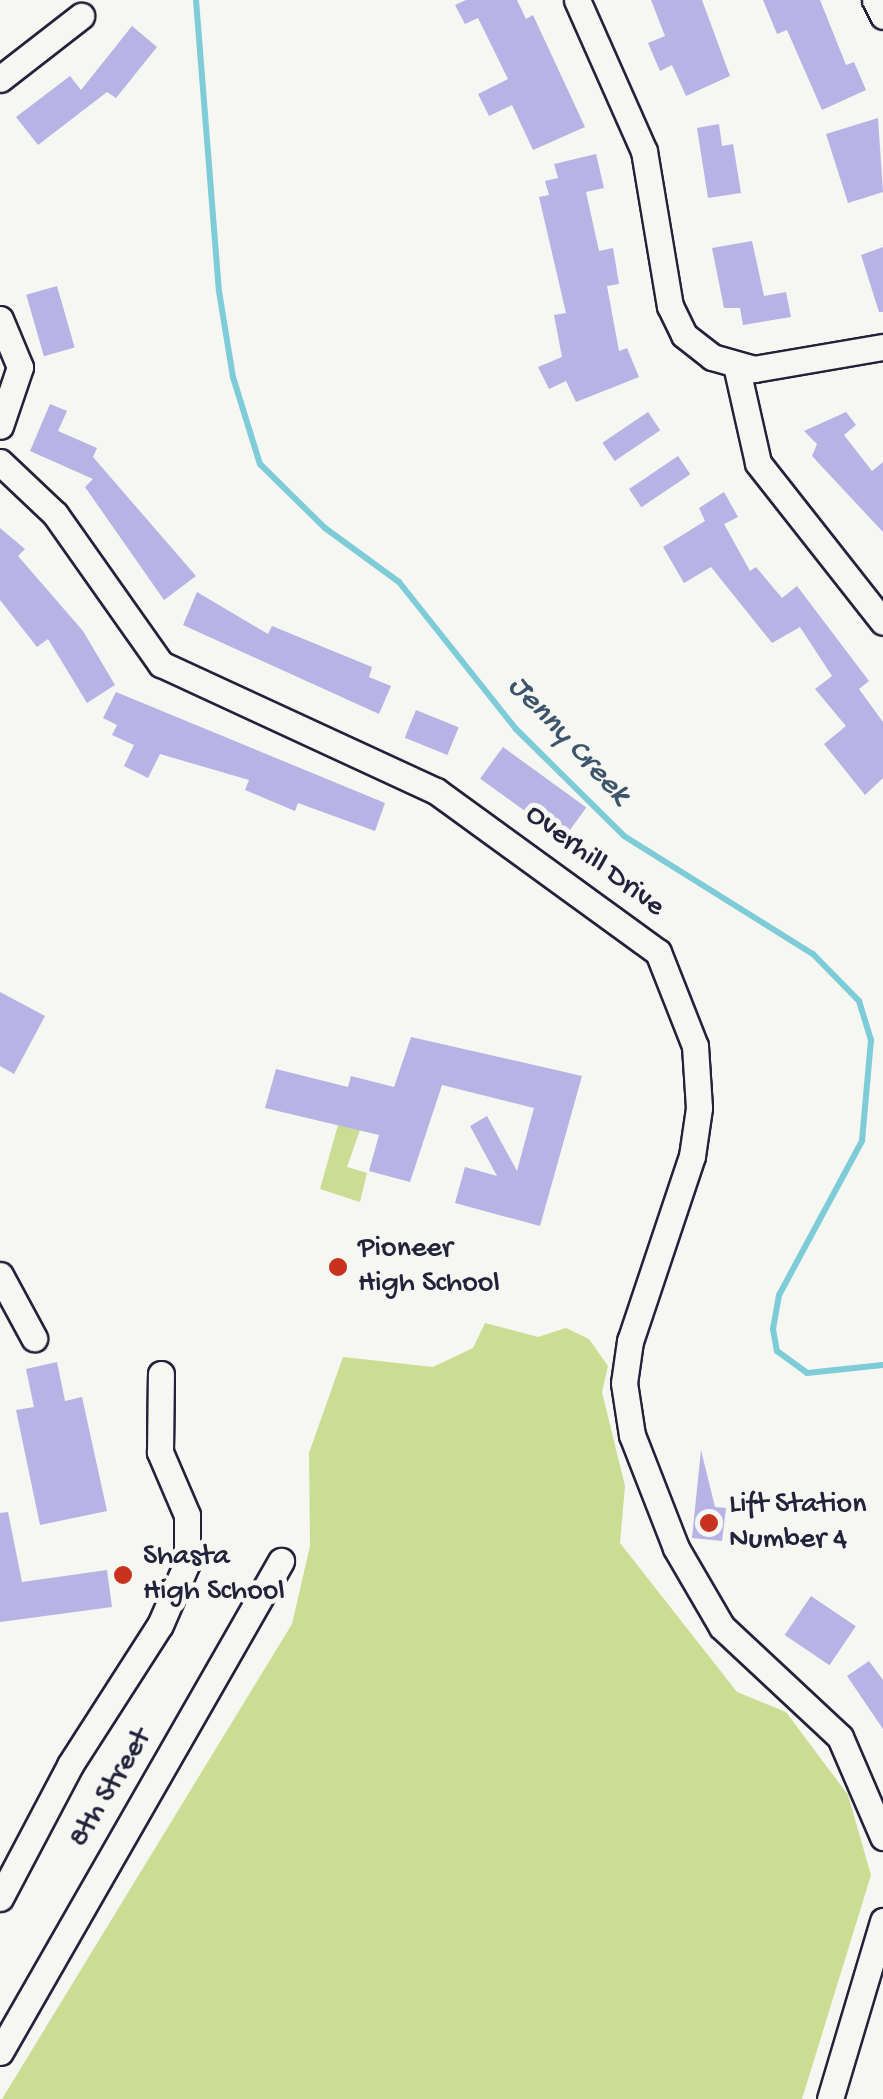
<!DOCTYPE html>
<style>
body{margin:0}
#map{position:relative;width:883px;height:2099px;overflow:hidden;background:#f6f6f2;font-family:"Gochi Hand",sans-serif}
div>[style]{position:absolute}
[style*='--x']{left:calc(var(--x)*1px);top:calc(var(--y)*1px);width:calc(var(--w)*1px);rotate:calc(var(--a)*1deg)}
.green>*{inset:0;background:#cadd92}
.stream>*{height:6px;margin:-3px;padding:0 3px;transform-origin:3px;border-radius:3px;background:#7dccd8}
.building>*{inset:0;background:#b7b3e5;transform-origin:0 0}
.roads{filter:drop-shadow(2px 0 #22223b) drop-shadow(-2px 0 #22223b) drop-shadow(0 2px #22223b) drop-shadow(0 -2px #22223b)}
.minor>*{height:25px;margin:-12.5px;padding:0 12.5px;transform-origin:12.5px;border-radius:12.5px;background:#f6f6f2}
.dots>*{width:28px;height:28px;translate:-50% -50%;box-sizing:border-box;border:5px solid #f6f6f2;border-radius:50%}
span{translate:-50% -50%;white-space:nowrap;text-align:center;line-height:1.15;-webkit-text-stroke:10px #f6f6f2;paint-order:stroke}
.street-label{font-size:30px;color:#22223b}
.poi-label{font-size:30px;color:#22223b}
.left{translate:0 -50%;text-align:left}
.water-label{font-size:32px;color:#3d556a;font-style:italic}
</style>
<div id="map">
<div class="green">
<div style="clip-path:polygon(338px 1125px,360px 1130px,347px 1167px,367px 1173px,360px 1202px,320px 1189px)"></div>
<div style="clip-path:polygon(485px 1323px,538px 1337px,566px 1328px,589px 1339px,608px 1366px,602px 1392px,625px 1486px,620px 1543px,737px 1692px,786px 1712px,848px 1795px,871px 1875px,802px 2099px,2px 2099px,292px 1624px,310px 1546px,309px 1453px,343px 1357px,433px 1367px,473px 1348px)"></div>
</div>
<div class="stream">
<div style="--x:196;--y:0;--w:292;--a:85.5"></div>
<div style="--x:219;--y:291;--w:87;--a:80.8"></div>
<div style="--x:233;--y:377;--w:91;--a:72.8"></div>
<div style="--x:260;--y:464;--w:91;--a:44.6"></div>
<div style="--x:325;--y:528;--w:92;--a:36.1"></div>
<div style="--x:399;--y:582;--w:188;--a:51.5"></div>
<div style="--x:516;--y:729;--w:152;--a:44.7"></div>
<div style="--x:624;--y:836;--w:223;--a:32"></div>
<div style="--x:813;--y:954;--w:66;--a:45.6"></div>
<div style="--x:859;--y:1001;--w:41;--a:72.9"></div>
<div style="--x:871;--y:1040;--w:101;--a:95.1"></div>
<div style="--x:862;--y:1141;--w:175;--a:118.3"></div>
<div style="--x:779;--y:1295;--w:35;--a:100"></div>
<div style="--x:773;--y:1329;--w:22;--a:80"></div>
<div style="--x:777;--y:1351;--w:37;--a:36"></div>
<div style="--x:807;--y:1373;--w:76;--a:-6"></div>
</div>
<div class="building">
<div style="clip-path:polygon(466px 0,517px 0,526px 19px,533px 15px,585px 127px,533px 150px,512px 105px,489px 116px,478px 94px,508px 79px,478px 18px,465px 24px,455px 5px)"></div>
<div style="clip-path:polygon(651px 0,702px 0,730px 76px,686px 96px,672px 65px,660px 71px,648px 43px,665px 36px)"></div>
<div style="clip-path:polygon(763px 0,820px 0,846px 65px,854px 62px,866px 90px,822px 110px,787px 30px,777px 34px)"></div>
<div style="clip-path:polygon(132px 26px,157px 47px,116px 98px,107px 92px,38px 145px,16px 117px,70px 76px,81px 90px)"></div>
<div style="clip-path:polygon(878px 118px,883px 192px,848px 203px,826px 134px)"></div>
<div style="clip-path:polygon(719px 124px,722px 146px,733px 144px,741px 193px,708px 198px,697px 128px)"></div>
<div style="clip-path:polygon(596px 154px,604px 188px,586px 192px,599px 251px,613px 248px,619px 284px,607px 286px,619px 351px,627px 348px,639px 377px,576px 402px,566px 381px,549px 389px,538px 367px,562px 357px,554px 315px,566px 313px,539px 197px,549px 195px,545px 181px,558px 178px,554px 164px)"></div>
<div style="clip-path:polygon(752px 241px,764px 296px,786px 292px,791px 317px,743px 325px,740px 308px,724px 308px,712px 248px)"></div>
<div style="clip-path:polygon(883px 247px,883px 312px,879px 312px,861px 255px)"></div>
<div style="left:57px;top:286px;width:64px;height:32px;rotate:74deg"></div>
<div style="clip-path:polygon(50px 404px,67px 411px,58px 431px,97px 448px,93px 457px,196px 576px,164px 600px,85px 487px,93px 479px,30px 451px)"></div>
<div style="left:648px;top:412px;width:22px;height:55px;rotate:56deg"></div>
<div style="clip-path:polygon(846px 412px,856px 425px,844px 435px,872px 471px,883px 462px,883px 532px,812px 456px,817px 444px,804px 431px)"></div>
<div style="left:678px;top:456px;width:22px;height:59px;rotate:56deg"></div>
<div style="clip-path:polygon(724px 492px,738px 517px,724px 524px,750px 571px,756px 567px,782px 598px,797px 586px,869px 681px,859px 689px,883px 722px,883px 778px,865px 795px,824px 744px,846px 726px,815px 689px,832px 676px,800px 627px,772px 643px,711px 567px,684px 583px,663px 547px,705px 521px,699px 508px)"></div>
<div style="clip-path:polygon(0 528px,25px 549px,18px 556px,83px 631px,115px 685px,87px 703px,48px 639px,37px 647px,0 600px)"></div>
<div style="clip-path:polygon(197px 592px,268px 634px,272px 626px,372px 667px,369px 677px,391px 686px,379px 714px,183px 625px)"></div>
<div style="clip-path:polygon(116px 692px,385px 803px,375px 831px,298px 803px,295px 811px,245px 790px,249px 780px,160px 754px,148px 778px,124px 766px,134px 745px,112px 735px,117px 725px,103px 718px)"></div>
<div style="left:416px;top:710px;width:46px;height:30px;rotate:22deg"></div>
<div style="left:503px;top:747px;width:103px;height:39px;rotate:36deg"></div>
<div style="clip-path:polygon(0 992px,45px 1016px,14px 1074px,0 1066px)"></div>
<div style="clip-path:polygon(411px 1037px,582px 1076px,540px 1226px,455px 1203px,465px 1167px,497px 1176px,470px 1126px,487px 1116px,517px 1171px,534px 1108px,442px 1085px,410px 1182px,369px 1171px,379px 1135px,265px 1108px,276px 1069px,348px 1087px,351px 1076px,394px 1087px)"></div>
<div style="clip-path:polygon(57px 1362px,65px 1401px,82px 1397px,107px 1511px,40px 1525px,16px 1410px,34px 1407px,26px 1369px)"></div>
<div style="clip-path:polygon(701px 1450px,715px 1507px,726px 1508px,722px 1541px,692px 1538px)"></div>
<div style="clip-path:polygon(8px 1512px,22px 1582px,107px 1570px,112px 1607px,0 1622px,0 1513px)"></div>
<div style="left:811px;top:1596px;width:54px;height:47px;rotate:34deg"></div>
<div style="clip-path:polygon(869px 1661px,883px 1680px,883px 1729px,847px 1676px)"></div>
</div>
<div class="roads">
<div class="minor">
<div style="--x:577;--y:0;--w:165;--a:66.1"></div>
<div style="--x:644;--y:151;--w:157;--a:80.5"></div>
<div style="--x:670;--y:306;--w:32;--a:64"></div>
<div style="--x:684;--y:335;--w:36;--a:38"></div>
<div style="--x:712;--y:357;--w:44;--a:15.9"></div>
<div style="--x:754;--y:369;--w:131;--a:-9.7"></div>
<div style="--x:875;--y:0;--w:18;--a:63"></div>
<div style="--x:0;--y:79;--w:103;--a:-37.9"></div>
<div style="--x:0;--y:319;--w:52;--a:67.4"></div>
<div style="--x:20;--y:367;--w:62;--a:108.7"></div>
<div style="--x:736;--y:365;--w:100;--a:77.3"></div>
<div style="--x:758;--y:463;--w:202;--a:51.8"></div>
<div style="--x:0;--y:462;--w:76;--a:43.4"></div>
<div style="--x:55;--y:514;--w:184;--a:54.8"></div>
<div style="--x:161;--y:664;--w:303;--a:24.8"></div>
<div style="--x:436;--y:791;--w:274;--a:36"></div>
<div style="--x:658;--y:952;--w:101;--a:68.5"></div>
<div style="--x:695;--y:1046;--w:62;--a:86.3"></div>
<div style="--x:699;--y:1108;--w:49;--a:98.3"></div>
<div style="--x:692;--y:1156;--w:195;--a:108.5"></div>
<div style="--x:630;--y:1341;--w:42;--a:98.1"></div>
<div style="--x:624;--y:1383;--w:53;--a:81.3"></div>
<div style="--x:632;--y:1435;--w:121;--a:68.7"></div>
<div style="--x:676;--y:1548;--w:91;--a:59.8"></div>
<div style="--x:722;--y:1627;--w:161;--a:43"></div>
<div style="--x:840;--y:1737;--w:109;--a:66.7"></div>
<div style="--x:0;--y:1275;--w:72;--a:61.6"></div>
<div style="--x:0;--y:1898;--w:150;--a:-62.2"></div>
<div style="--x:70;--y:1765;--w:166;--a:-57.3"></div>
<div style="--x:160;--y:1625;--w:68;--a:-66.5"></div>
<div style="--x:187;--y:1563;--w:48;--a:-90"></div>
<div style="--x:187;--y:1515;--w:69;--a:-113.2"></div>
<div style="--x:160;--y:1452;--w:78;--a:-89.3"></div>
<div style="--x:0;--y:2052;--w:566;--a:-60.22"></div>
<div style="--x:830;--y:2099;--w:186;--a:-73.4"></div>
</div>
</div>
<div class="dots">
<div style="left:338px;top:1267px;background:#c8321e"></div>
<div style="left:709px;top:1523px;background:#c8321e"></div>
<div style="left:123px;top:1575px;background:#c8321e"></div>
</div>
<div class="street-label">
<span style="left:594px;top:862px;rotate:37deg">Overhill Drive</span>
<span style="left:112px;top:1789px;rotate:-59deg">8th Street</span>
</div>
<div class="poi-label">
<span class="left" style="left:358px;top:1267px">Pioneer<br>High School</span>
<span class="left" style="left:729px;top:1523px">Lift Station<br>Number 4</span>
<span class="left" style="left:143px;top:1575px">Shasta<br>High School</span>
</div>
<div class="water-label">
<span style="left:568px;top:741px;rotate:47deg">Jenny Creek</span>
</div>
</div>
